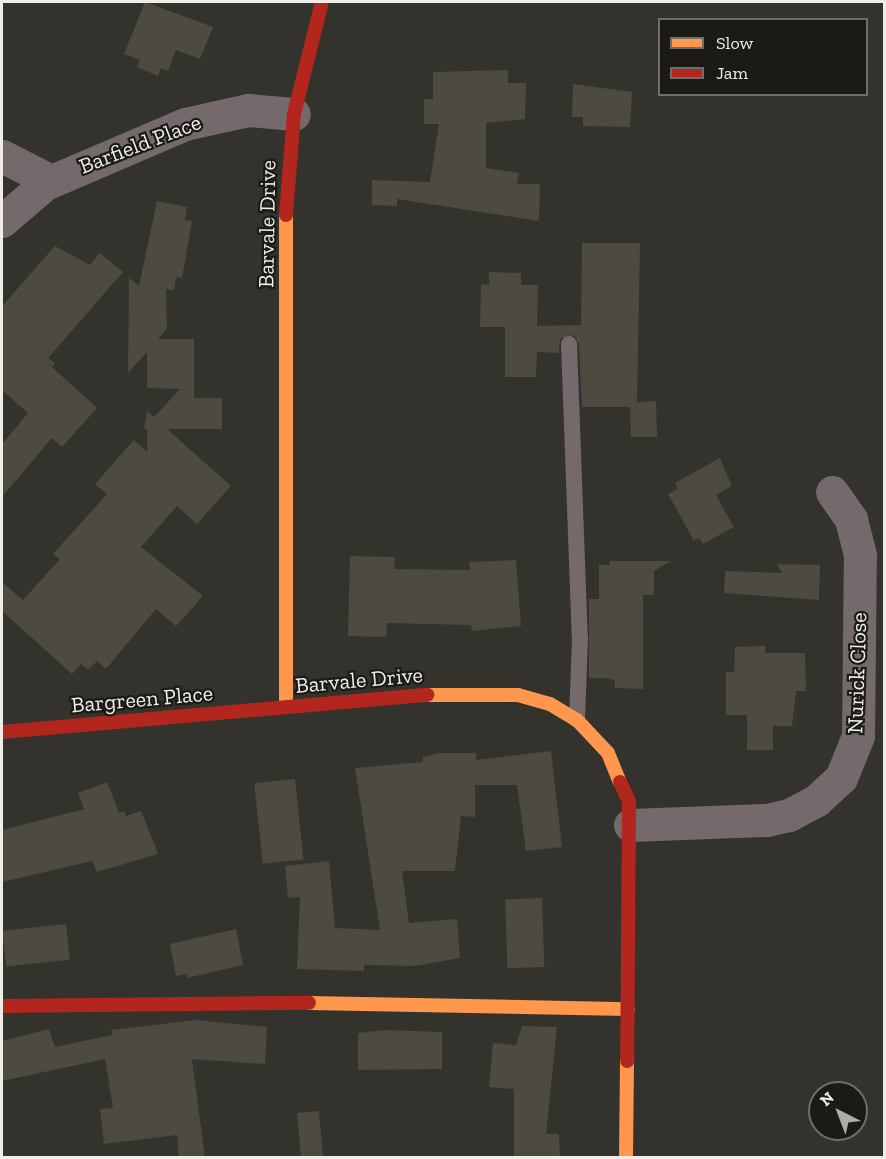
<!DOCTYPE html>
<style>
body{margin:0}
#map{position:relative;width:886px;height:1159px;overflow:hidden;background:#33322c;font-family:"Zilla Slab",serif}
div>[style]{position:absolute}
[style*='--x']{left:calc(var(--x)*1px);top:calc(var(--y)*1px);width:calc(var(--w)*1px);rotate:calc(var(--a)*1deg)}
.building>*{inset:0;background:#4d4a40;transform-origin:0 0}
.lane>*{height:16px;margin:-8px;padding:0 8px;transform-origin:8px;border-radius:8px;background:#746a6c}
.street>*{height:33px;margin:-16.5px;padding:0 16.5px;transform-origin:16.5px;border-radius:16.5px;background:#746a6c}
.slow>*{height:14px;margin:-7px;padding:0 7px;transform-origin:7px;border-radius:7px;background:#ff974d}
.jam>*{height:14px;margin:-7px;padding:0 7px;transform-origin:7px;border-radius:7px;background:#b3261e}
span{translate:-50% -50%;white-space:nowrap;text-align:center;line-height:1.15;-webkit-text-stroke:4.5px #1c1a16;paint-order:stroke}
.street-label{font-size:22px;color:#efede7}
.frame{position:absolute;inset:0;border:3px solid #efede7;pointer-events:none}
.legend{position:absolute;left:658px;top:18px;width:210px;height:78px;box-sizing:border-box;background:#1c1a16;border:2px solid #706e6a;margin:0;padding:8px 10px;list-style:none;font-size:18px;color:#efede7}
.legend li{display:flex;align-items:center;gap:12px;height:30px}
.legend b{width:30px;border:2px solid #706e6a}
.north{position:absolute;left:808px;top:1081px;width:60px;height:60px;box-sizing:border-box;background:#1c1a16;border:2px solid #706e6a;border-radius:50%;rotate:318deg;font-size:16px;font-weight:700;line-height:24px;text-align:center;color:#efede7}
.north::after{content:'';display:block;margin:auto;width:21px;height:27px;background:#adaca6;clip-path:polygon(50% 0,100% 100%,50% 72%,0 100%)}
</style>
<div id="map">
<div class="building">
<div style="clip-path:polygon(145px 2px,213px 27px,200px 59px,176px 50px,168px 71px,161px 68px,158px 76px,137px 67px,140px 60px,124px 54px)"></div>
<div style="clip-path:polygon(508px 70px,508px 83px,526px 83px,525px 119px,486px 123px,486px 168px,519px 173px,517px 184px,540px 184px,539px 221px,397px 199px,397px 206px,372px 205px,372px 180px,430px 182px,439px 124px,424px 124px,424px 99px,433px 99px,433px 72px)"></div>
<div style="clip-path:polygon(573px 84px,632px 92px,630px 127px,583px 126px,583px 117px,572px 117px)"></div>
<div style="clip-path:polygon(157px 201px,187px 207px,185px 220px,192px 221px,182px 278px,176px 277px,174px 290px,166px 289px,167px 328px,158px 339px,194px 339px,194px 398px,222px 398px,222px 429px,167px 429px,231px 486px,197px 524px,177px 506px,141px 547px,203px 596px,176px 626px,156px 609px,106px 669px,97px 661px,88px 670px,81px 664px,72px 674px,2px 611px,2px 582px,23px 600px,60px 559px,53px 554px,107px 494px,95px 484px,134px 440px,147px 452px,147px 429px,144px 429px,147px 411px,154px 417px,180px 389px,147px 388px,147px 352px,128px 373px,129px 278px,139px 286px)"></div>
<div style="clip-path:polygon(582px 243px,640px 243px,637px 402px,656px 401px,657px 437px,631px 437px,630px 407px,582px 407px,579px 344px,574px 335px,560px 339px,559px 353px,537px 352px,536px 377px,505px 377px,505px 327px,480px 327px,481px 284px,489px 285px,489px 272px,521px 273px,521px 285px,538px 285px,537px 326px,581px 325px)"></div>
<div style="clip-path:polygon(55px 246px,90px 265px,100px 253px,123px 272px,48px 358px,55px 363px,52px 367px,97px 408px,62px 447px,52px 438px,2px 497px,2px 444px,28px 413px,2px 390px,2px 306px)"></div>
<div style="clip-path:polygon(720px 458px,732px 486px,716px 495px,734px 527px,703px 544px,699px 538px,694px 541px,668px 494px,678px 489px,675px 483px)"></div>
<div style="clip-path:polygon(350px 556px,395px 557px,394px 569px,470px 570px,469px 562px,516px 560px,521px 626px,472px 631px,471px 625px,387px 623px,386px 637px,348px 636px)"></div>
<div style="clip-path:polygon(610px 561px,671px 561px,654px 571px,654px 595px,643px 595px,643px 689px,615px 688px,615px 681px,608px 678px,589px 678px,589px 599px,599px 599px,599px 565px,609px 565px)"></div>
<div style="clip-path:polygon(777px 564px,820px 565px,819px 600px,724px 593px,725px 571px,782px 573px)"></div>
<div style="clip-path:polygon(765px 646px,765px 653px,805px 653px,806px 691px,796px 691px,792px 726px,773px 726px,773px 750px,747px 750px,747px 715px,726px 715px,726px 672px,734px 672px,735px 647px)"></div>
<div style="clip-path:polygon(551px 751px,562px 847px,526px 851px,517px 785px,475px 785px,475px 817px,461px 816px,455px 871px,402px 871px,409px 923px,457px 919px,460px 958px,415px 966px,364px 965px,364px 971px,297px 969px,300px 897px,288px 898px,285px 866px,329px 861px,335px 928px,380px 930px,355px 768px,423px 762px,423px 757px,441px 753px,476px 753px,476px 760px)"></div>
<div style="left:295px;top:779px;width:81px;height:41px;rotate:84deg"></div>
<div style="clip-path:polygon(107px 782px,119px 813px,124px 811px,126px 816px,141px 811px,158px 854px,97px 872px,92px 861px,2px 882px,2px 830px,84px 809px,78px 793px)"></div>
<div style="left:542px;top:898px;width:69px;height:37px;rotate:88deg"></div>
<div style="left:66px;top:924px;width:36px;height:64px;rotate:84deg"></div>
<div style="clip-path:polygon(236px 929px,243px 965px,187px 978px,187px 974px,176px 976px,170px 944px)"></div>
<div style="clip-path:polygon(196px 1020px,267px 1027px,265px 1064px,192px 1059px,205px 1158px,179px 1158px,177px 1135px,104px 1144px,100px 1109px,113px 1108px,105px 1059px,2px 1081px,2px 1041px,49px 1029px,55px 1047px,112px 1035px,111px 1030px)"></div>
<div style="clip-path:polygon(522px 1026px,557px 1027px,546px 1134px,559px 1134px,560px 1158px,514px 1158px,514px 1089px,489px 1087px,493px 1043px,516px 1045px)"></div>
<div style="clip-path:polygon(384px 1030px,442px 1032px,442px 1069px,358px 1070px,358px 1033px)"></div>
<div style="left:319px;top:1111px;width:47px;height:22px;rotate:85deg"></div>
</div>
<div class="lane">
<div style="--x:569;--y:344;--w:294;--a:87.9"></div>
<div style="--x:580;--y:638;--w:82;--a:92.1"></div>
</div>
<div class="street">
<div style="--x:2;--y:156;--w:55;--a:27"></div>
<div style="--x:2;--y:221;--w:57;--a:-40.7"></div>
<div style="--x:45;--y:184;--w:152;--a:-23.2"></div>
<div style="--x:185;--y:124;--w:65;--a:-12.5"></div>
<div style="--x:248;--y:110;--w:46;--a:5"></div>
<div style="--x:630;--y:825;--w:137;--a:-2.1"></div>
<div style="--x:767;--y:820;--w:23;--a:-13"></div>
<div style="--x:789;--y:815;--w:32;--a:-28"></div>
<div style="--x:817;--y:800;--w:33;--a:-43"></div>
<div style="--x:841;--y:778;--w:45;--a:-68"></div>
<div style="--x:858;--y:736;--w:181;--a:-89.4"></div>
<div style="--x:860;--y:555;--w:37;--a:-104"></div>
<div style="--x:851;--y:519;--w:33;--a:-125"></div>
</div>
<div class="slow">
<div style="--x:286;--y:215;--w:492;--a:90"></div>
<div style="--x:427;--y:695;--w:91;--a:0"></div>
<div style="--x:518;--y:695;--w:33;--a:16"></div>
<div style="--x:550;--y:704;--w:31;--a:31"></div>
<div style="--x:577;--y:720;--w:45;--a:46.8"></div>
<div style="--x:608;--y:753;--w:31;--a:68"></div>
<div style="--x:309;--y:1003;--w:319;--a:1.1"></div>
<div style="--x:626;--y:1158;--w:97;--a:-89.4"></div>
</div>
<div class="jam">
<div style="--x:286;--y:215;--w:101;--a:-85.5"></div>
<div style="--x:294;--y:114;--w:115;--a:-76"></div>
<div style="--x:2;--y:732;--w:427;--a:-5"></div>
<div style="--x:620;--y:782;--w:21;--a:65"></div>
<div style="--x:629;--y:801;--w:260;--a:90.4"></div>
<div style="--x:2;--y:1006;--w:307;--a:-0.6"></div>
</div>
<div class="street-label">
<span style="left:140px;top:144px;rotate:-21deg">Barfield Place</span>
<span style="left:267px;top:224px;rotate:-89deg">Barvale Drive</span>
<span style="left:857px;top:673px;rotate:-88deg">Nurick Close</span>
<span style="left:359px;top:680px;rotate:-5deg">Barvale Drive</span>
<span style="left:142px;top:699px;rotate:-5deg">Bargreen Place</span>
</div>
<div class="frame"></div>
<ul class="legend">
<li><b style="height:8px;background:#ff974d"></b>Slow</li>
<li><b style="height:8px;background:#b3261e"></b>Jam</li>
</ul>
<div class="north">N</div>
</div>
